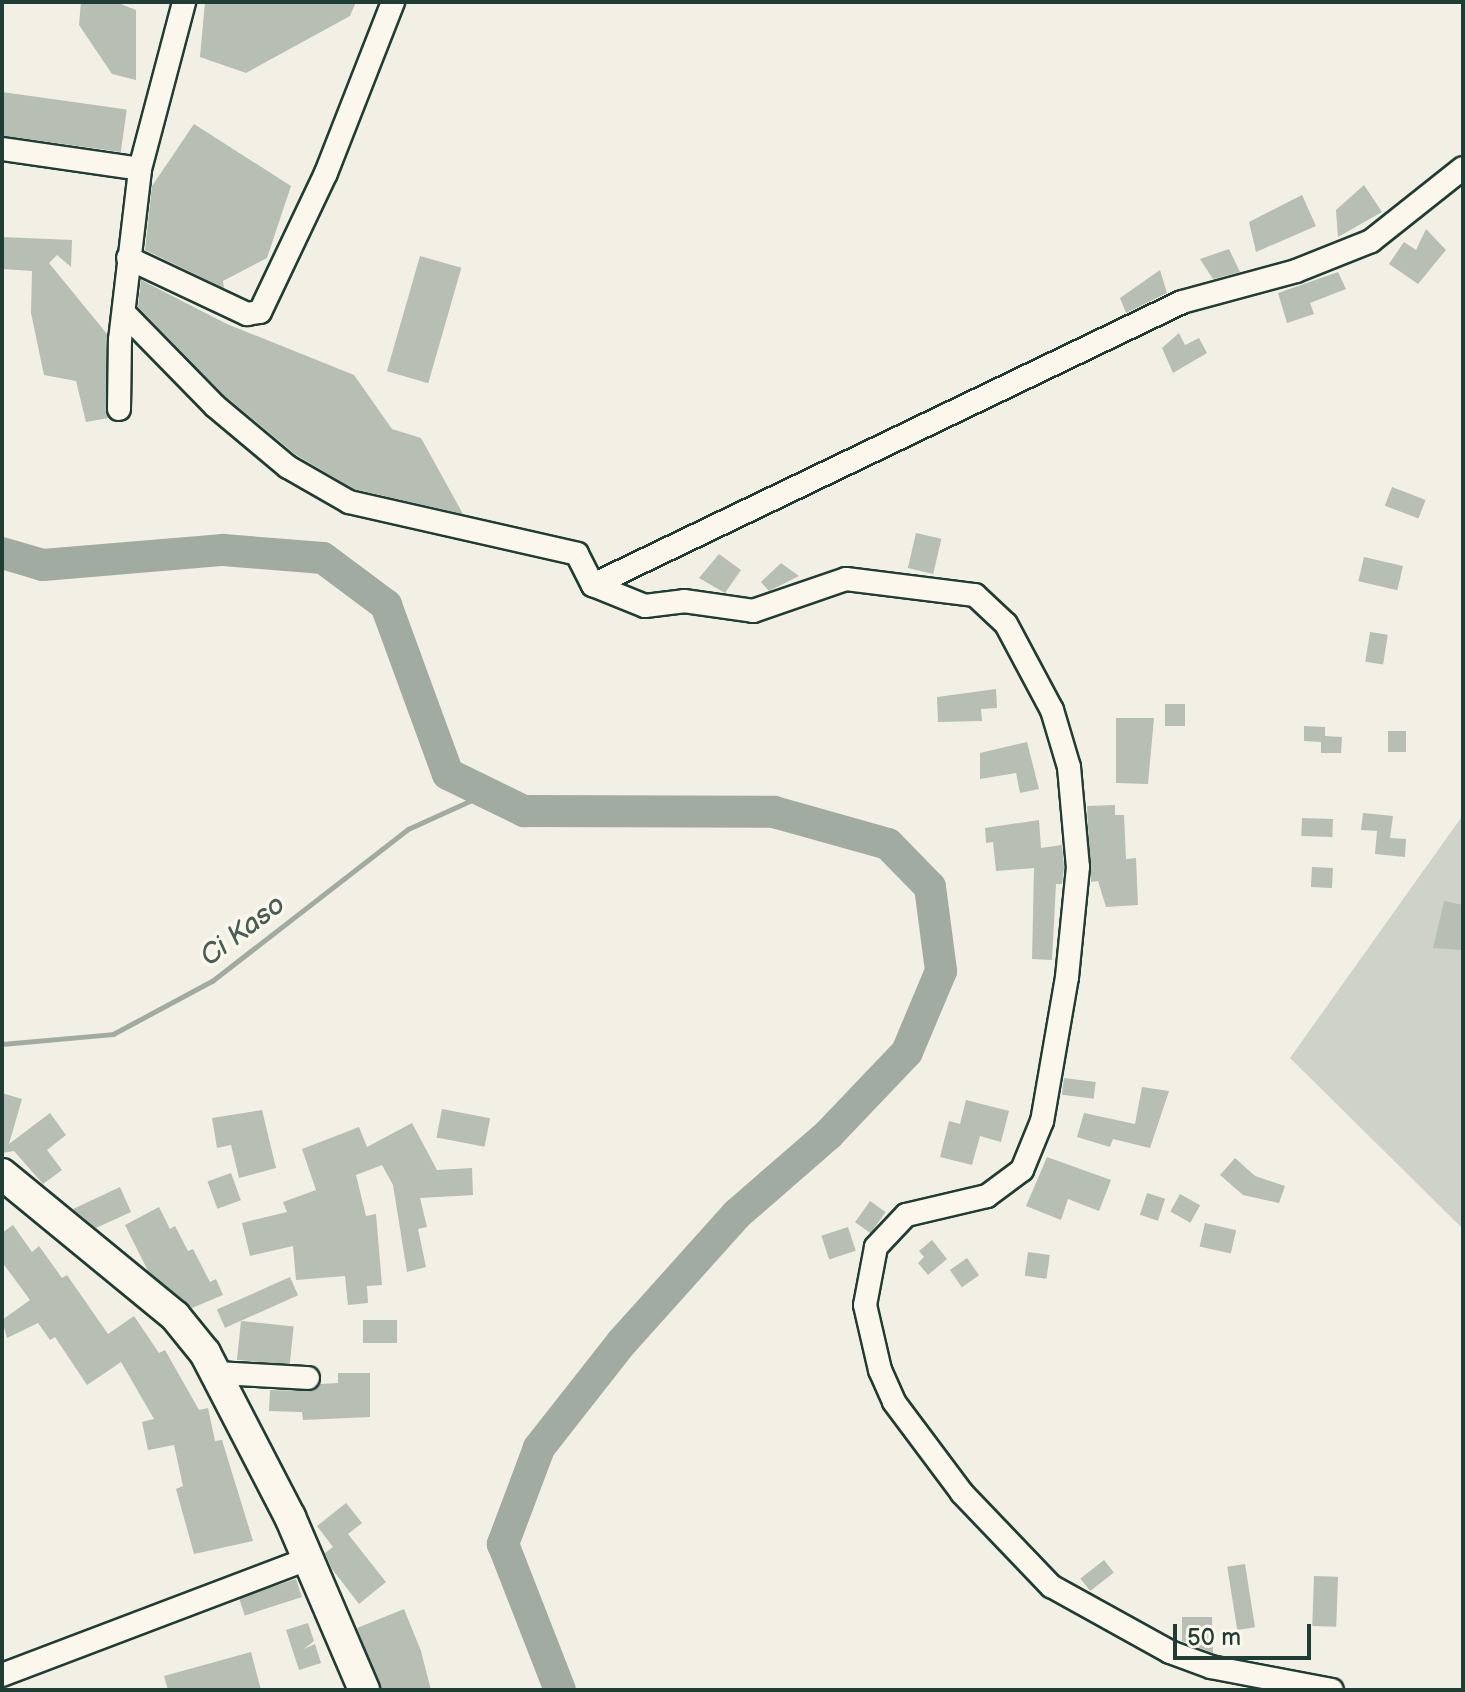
<!DOCTYPE html>
<style>
body{margin:0}
#map{position:relative;width:1465px;height:1692px;overflow:hidden;background:#f2f0e5;font-family:"Balsamiq Sans",sans-serif}
div>[style]{position:absolute}
[style*='--x']{left:calc(var(--x)*1px);top:calc(var(--y)*1px);width:calc(var(--w)*1px);rotate:calc(var(--a)*1deg)}
.green>*{inset:0;background:#cfd2c8}
.stream>*{height:5px;margin:-2.5px;padding:0 2.5px;transform-origin:2.5px;border-radius:2.5px;background:#a2aba1}
.river>*{height:32px;margin:-16px;padding:0 16px;transform-origin:16px;border-radius:16px;background:#a2aba1}
.building>*{inset:0;background:#b7beb3;transform-origin:0 0}
.roads{filter:drop-shadow(2px 0 #1f3d34) drop-shadow(-2px 0 #1f3d34) drop-shadow(0 2px #1f3d34) drop-shadow(0 -2px #1f3d34)}
.street>*{height:22px;margin:-11px;padding:0 11px;transform-origin:11px;border-radius:11px;background:#fbf7ec}
.secondary>*{height:30px;margin:-15px;padding:0 15px;transform-origin:15px;border-radius:15px;background:#fbf7ec}
span{translate:-50% -50%;white-space:nowrap;text-align:center;line-height:1.15;-webkit-text-stroke:7px #fbf7ec;paint-order:stroke}
.water-label{font-size:28px;color:#465e55;font-style:italic}
.frame{position:absolute;inset:0;border:4px solid #1f3d34;pointer-events:none}
.scale{position:absolute;left:1173px;top:1624px;width:138px;height:36px;box-sizing:border-box;border:4px solid #1f3d34;border-top:0;padding-left:10px;font-size:24px;line-height:28px;white-space:nowrap;color:#1f3d34;-webkit-text-stroke:6px #fbf7ec;paint-order:stroke}
</style>
<div id="map">
<div class="green">
<div style="clip-path:polygon(1463px 815px,1463px 1229px,1290px 1058px)"></div>
</div>
<div class="stream">
<div style="--x:2;--y:1044;--w:111;--a:-5.1"></div>
<div style="--x:113;--y:1034;--w:112;--a:-28.2"></div>
<div style="--x:212;--y:981;--w:248;--a:-37.8"></div>
<div style="--x:408;--y:829;--w:87;--a:-24.5"></div>
</div>
<div class="river">
<div style="--x:2;--y:553;--w:43;--a:16.3"></div>
<div style="--x:43;--y:565;--w:181;--a:-4.8"></div>
<div style="--x:223;--y:550;--w:100;--a:4.6"></div>
<div style="--x:323;--y:558;--w:79;--a:36.7"></div>
<div style="--x:386;--y:605;--w:180;--a:69.9"></div>
<div style="--x:448;--y:774;--w:85;--a:26"></div>
<div style="--x:524;--y:811;--w:250;--a:0.2"></div>
<div style="--x:774;--y:812;--w:118;--a:15.7"></div>
<div style="--x:888;--y:844;--w:60;--a:45.7"></div>
<div style="--x:930;--y:887;--w:85;--a:82.5"></div>
<div style="--x:941;--y:971;--w:88;--a:112.8"></div>
<div style="--x:907;--y:1052;--w:113;--a:133.6"></div>
<div style="--x:829;--y:1134;--w:122;--a:139"></div>
<div style="--x:737;--y:1214;--w:172;--a:131.9"></div>
<div style="--x:622;--y:1342;--w:135;--a:128.1"></div>
<div style="--x:539;--y:1448;--w:103;--a:110.6"></div>
<div style="--x:503;--y:1544;--w:157;--a:68.7"></div>
</div>
<div class="building">
<div style="clip-path:polygon(81px 2px,116px 2px,136px 10px,136px 80px,112px 74px,79px 25px)"></div>
<div style="clip-path:polygon(205px 2px,356px 2px,350px 16px,246px 73px,200px 57px)"></div>
<div style="left:2px;top:92px;width:126px;height:43px;rotate:8deg"></div>
<div style="clip-path:polygon(194px 124px,291px 186px,267px 258px,223px 281px,224px 288px,145px 250px,152px 186px)"></div>
<div style="clip-path:polygon(1364px 185px,1382px 212px,1338px 237px,1336px 210px)"></div>
<div style="clip-path:polygon(1302px 195px,1316px 226px,1256px 252px,1249px 222px)"></div>
<div style="clip-path:polygon(1426px 229px,1446px 250px,1418px 284px,1389px 264px,1404px 242px,1416px 250px)"></div>
<div style="clip-path:polygon(2px 237px,72px 240px,71px 267px,57px 255px,49px 263px,107px 334px,109px 418px,86px 422px,76px 381px,44px 375px,31px 313px,32px 271px,2px 269px)"></div>
<div style="clip-path:polygon(1229px 249px,1240px 272px,1213px 279px,1200px 259px)"></div>
<div style="left:420px;top:256px;width:43px;height:120px;rotate:16deg"></div>
<div style="clip-path:polygon(1160px 270px,1167px 293px,1126px 313px,1120px 298px)"></div>
<div style="clip-path:polygon(1338px 272px,1346px 289px,1310px 303px,1314px 314px,1287px 323px,1278px 293px)"></div>
<div style="clip-path:polygon(141px 280px,227px 324px,354px 375px,392px 429px,421px 438px,463px 514px,354px 489px,296px 455px,225px 396px,138px 307px)"></div>
<div style="clip-path:polygon(1179px 333px,1185px 345px,1199px 338px,1207px 353px,1173px 373px,1162px 348px)"></div>
<div style="left:1392px;top:487px;width:36px;height:20px;rotate:21deg"></div>
<div style="left:916px;top:533px;width:26px;height:36px;rotate:13deg"></div>
<div style="clip-path:polygon(719px 554px,741px 570px,725px 593px,699px 578px)"></div>
<div style="left:1364px;top:557px;width:40px;height:25px;rotate:13deg"></div>
<div style="clip-path:polygon(781px 563px,799px 576px,769px 591px,761px 582px)"></div>
<div style="left:1370px;top:632px;width:18px;height:30px;rotate:9deg"></div>
<div style="clip-path:polygon(996px 689px,997px 708px,981px 709px,982px 721px,938px 722px,937px 697px)"></div>
<div style="left:1165px;top:704px;width:20px;height:22px"></div>
<div style="clip-path:polygon(1116px 718px,1154px 718px,1148px 784px,1116px 783px)"></div>
<div style="clip-path:polygon(1304px 726px,1325px 727px,1325px 736px,1342px 737px,1341px 753px,1321px 753px,1321px 742px,1304px 741px)"></div>
<div style="left:1388px;top:731px;width:18px;height:21px"></div>
<div style="clip-path:polygon(1027px 742px,1039px 789px,1020px 793px,1016px 773px,980px 779px,980px 753px)"></div>
<div style="clip-path:polygon(1115px 805px,1115px 815px,1124px 815px,1126px 859px,1136px 858px,1138px 905px,1106px 907px,1098px 881px,1091px 882px,1087px 806px)"></div>
<div style="clip-path:polygon(1363px 813px,1393px 816px,1390px 838px,1406px 839px,1405px 857px,1375px 854px,1377px 831px,1361px 830px)"></div>
<div style="left:1302px;top:818px;width:31px;height:18px;rotate:2deg"></div>
<div style="clip-path:polygon(1039px 820px,1041px 848px,1062px 845px,1064px 867px,1062px 884px,1056px 884px,1052px 960px,1032px 959px,1034px 868px,996px 871px,993px 842px,986px 843px,985px 828px)"></div>
<div style="left:1312px;top:867px;width:21px;height:20px;rotate:3deg"></div>
<div style="clip-path:polygon(1444px 901px,1463px 905px,1463px 950px,1433px 948px)"></div>
<div style="left:1064px;top:1078px;width:32px;height:17px;rotate:7deg"></div>
<div style="clip-path:polygon(1142px 1087px,1169px 1091px,1150px 1148px,1113px 1139px,1110px 1147px,1077px 1137px,1084px 1113px,1135px 1124px)"></div>
<div style="clip-path:polygon(2px 1093px,22px 1099px,9px 1144px,50px 1113px,66px 1135px,47px 1150px,62px 1170px,43px 1184px,14px 1151px,2px 1153px)"></div>
<div style="clip-path:polygon(966px 1100px,1009px 1111px,1001px 1142px,980px 1136px,972px 1165px,940px 1157px,949px 1121px,960px 1124px)"></div>
<div style="left:442px;top:1109px;width:49px;height:29px;rotate:11deg"></div>
<div style="clip-path:polygon(262px 1110px,276px 1168px,239px 1178px,231px 1145px,217px 1148px,212px 1118px)"></div>
<div style="clip-path:polygon(412px 1123px,437px 1170px,472px 1168px,473px 1195px,420px 1198px,427px 1227px,418px 1229px,426px 1267px,407px 1272px,393px 1185px,382px 1165px,356px 1175px,366px 1216px,376px 1214px,382px 1285px,367px 1286px,368px 1303px,348px 1305px,345px 1276px,296px 1280px,293px 1246px,250px 1256px,242px 1223px,287px 1212px,283px 1202px,316px 1190px,302px 1149px,359px 1127px,367px 1147px)"></div>
<div style="clip-path:polygon(1047px 1157px,1111px 1180px,1099px 1211px,1068px 1199px,1061px 1220px,1026px 1206px)"></div>
<div style="clip-path:polygon(1235px 1158px,1255px 1176px,1285px 1186px,1279px 1203px,1243px 1195px,1220px 1175px)"></div>
<div style="left:231px;top:1173px;width:29px;height:25px;rotate:70deg"></div>
<div style="clip-path:polygon(120px 1187px,131px 1212px,96px 1228px,73px 1209px)"></div>
<div style="left:1147px;top:1193px;width:19px;height:23px;rotate:18deg"></div>
<div style="left:1180px;top:1194px;width:23px;height:20px;rotate:29deg"></div>
<div style="left:870px;top:1201px;width:19px;height:26px;rotate:35deg"></div>
<div style="clip-path:polygon(159px 1207px,170px 1229px,175px 1226px,188px 1251px,193px 1249px,210px 1282px,216px 1279px,223px 1295px,192px 1308px,148px 1271px,125px 1225px)"></div>
<div style="left:1205px;top:1223px;width:32px;height:24px;rotate:13deg"></div>
<div style="clip-path:polygon(13px 1225px,32px 1252px,39px 1246px,62px 1278px,67px 1275px,108px 1334px,134px 1316px,159px 1353px,165px 1350px,199px 1410px,208px 1408px,215px 1441px,222px 1440px,253px 1541px,194px 1554px,176px 1489px,183px 1486px,174px 1445px,148px 1450px,142px 1422px,154px 1419px,121px 1362px,87px 1385px,55px 1337px,50px 1340px,38px 1323px,7px 1338px,2px 1320px,30px 1300px,2px 1262px,2px 1233px)"></div>
<div style="left:848px;top:1227px;width:25px;height:28px;rotate:72deg"></div>
<div style="clip-path:polygon(932px 1240px,947px 1259px,928px 1275px,918px 1263px,924px 1257px,919px 1251px)"></div>
<div style="left:1028px;top:1252px;width:22px;height:24px;rotate:8deg"></div>
<div style="left:967px;top:1258px;width:21px;height:21px;rotate:55deg"></div>
<div style="left:290px;top:1277px;width:20px;height:80px;rotate:66deg"></div>
<div style="left:363px;top:1320px;width:34px;height:23px"></div>
<div style="left:241px;top:1321px;width:53px;height:39px;rotate:6deg"></div>
<div style="clip-path:polygon(338px 1373px,370px 1373px,370px 1417px,303px 1420px,302px 1412px,269px 1411px,270px 1390px,314px 1391px,320px 1384px,338px 1383px)"></div>
<div style="clip-path:polygon(346px 1503px,362px 1523px,348px 1534px,386px 1582px,359px 1604px,332px 1569px,325px 1553px,333px 1547px,317px 1526px)"></div>
<div style="left:1104px;top:1560px;width:16px;height:30px;rotate:52deg"></div>
<div style="left:1245px;top:1564px;width:64px;height:18px;rotate:81deg"></div>
<div style="left:1314px;top:1576px;width:24px;height:50px;rotate:2deg"></div>
<div style="left:296px;top:1579px;width:19px;height:60px;rotate:72deg"></div>
<div style="clip-path:polygon(404px 1609px,421px 1651px,431px 1690px,382px 1690px,357px 1628px)"></div>
<div style="clip-path:polygon(1182px 1617px,1212px 1617px,1213px 1653px,1182px 1641px)"></div>
<div style="clip-path:polygon(308px 1623px,314px 1641px,304px 1649px,315px 1644px,321px 1663px,299px 1670px,286px 1630px)"></div>
<div style="clip-path:polygon(251px 1652px,261px 1690px,168px 1690px,164px 1676px)"></div>
</div>
<div class="roads">
<div class="street">
<div style="--x:2;--y:149;--w:139;--a:8.2"></div>
<div style="--x:128;--y:258;--w:132;--a:25.2"></div>
<div style="--x:247;--y:314;--w:13;--a:-9"></div>
<div style="--x:260;--y:312;--w:154;--a:-64.6"></div>
<div style="--x:326;--y:173;--w:184;--a:-68.6"></div>
<div style="--x:126;--y:315;--w:127;--a:45.6"></div>
<div style="--x:215;--y:406;--w:95;--a:39.9"></div>
<div style="--x:288;--y:467;--w:70;--a:29.8"></div>
<div style="--x:349;--y:502;--w:234;--a:12.8"></div>
<div style="--x:577;--y:554;--w:35;--a:63"></div>
<div style="--x:593;--y:585;--w:56;--a:22"></div>
<div style="--x:645;--y:606;--w:39;--a:-7"></div>
<div style="--x:684;--y:601;--w:70;--a:8.2"></div>
<div style="--x:753;--y:611;--w:98;--a:-19"></div>
<div style="--x:846;--y:579;--w:130;--a:7.1"></div>
<div style="--x:975;--y:595;--w:42;--a:43.1"></div>
<div style="--x:1006;--y:624;--w:98;--a:61.9"></div>
<div style="--x:1052;--y:710;--w:59;--a:73.4"></div>
<div style="--x:1069;--y:767;--w:100;--a:84.9"></div>
<div style="--x:1078;--y:867;--w:111;--a:95.7"></div>
<div style="--x:1067;--y:977;--w:146;--a:99.8"></div>
<div style="--x:1042;--y:1121;--w:53;--a:112.2"></div>
<div style="--x:1022;--y:1170;--w:44;--a:143.4"></div>
<div style="--x:987;--y:1196;--w:83;--a:166.8"></div>
<div style="--x:906;--y:1215;--w:44;--a:133.2"></div>
<div style="--x:876;--y:1247;--w:59;--a:100.7"></div>
<div style="--x:865;--y:1305;--w:67;--a:77"></div>
<div style="--x:880;--y:1370;--w:35;--a:66"></div>
<div style="--x:894;--y:1402;--w:114;--a:53.2"></div>
<div style="--x:962;--y:1493;--w:129;--a:46.3"></div>
<div style="--x:1051;--y:1586;--w:136;--a:29"></div>
<div style="--x:1170;--y:1652;--w:44;--a:20.1"></div>
<div style="--x:1211;--y:1667;--w:123;--a:10.8"></div>
<div style="--x:119;--y:409;--w:69;--a:-89.2"></div>
<div style="--x:120;--y:340;--w:172;--a:-83.3"></div>
<div style="--x:140;--y:169;--w:173;--a:-75.2"></div>
<div style="--x:593;--y:585;--w:653;--a:-25.66"></div>
<div style="--x:1182;--y:302;--w:118;--a:-15.2"></div>
<div style="--x:1296;--y:271;--w:81;--a:-21.8"></div>
<div style="--x:1371;--y:241;--w:117;--a:-38.4"></div>
<div style="--x:218;--y:1373;--w:90;--a:3.2"></div>
<div style="--x:2;--y:1675;--w:327;--a:-20.8"></div>
</div>
<div class="secondary">
<div style="--x:2;--y:1174;--w:224;--a:39.4"></div>
<div style="--x:175;--y:1316;--w:48;--a:51"></div>
<div style="--x:205;--y:1353;--w:185;--a:62.6"></div>
<div style="--x:290;--y:1517;--w:188;--a:66.8"></div>
</div>
</div>
<div class="water-label">
<span style="left:243px;top:931px;rotate:-37deg">Ci Kaso</span>
</div>
<div class="frame"></div>
<div class="scale">50 m</div>
</div>
